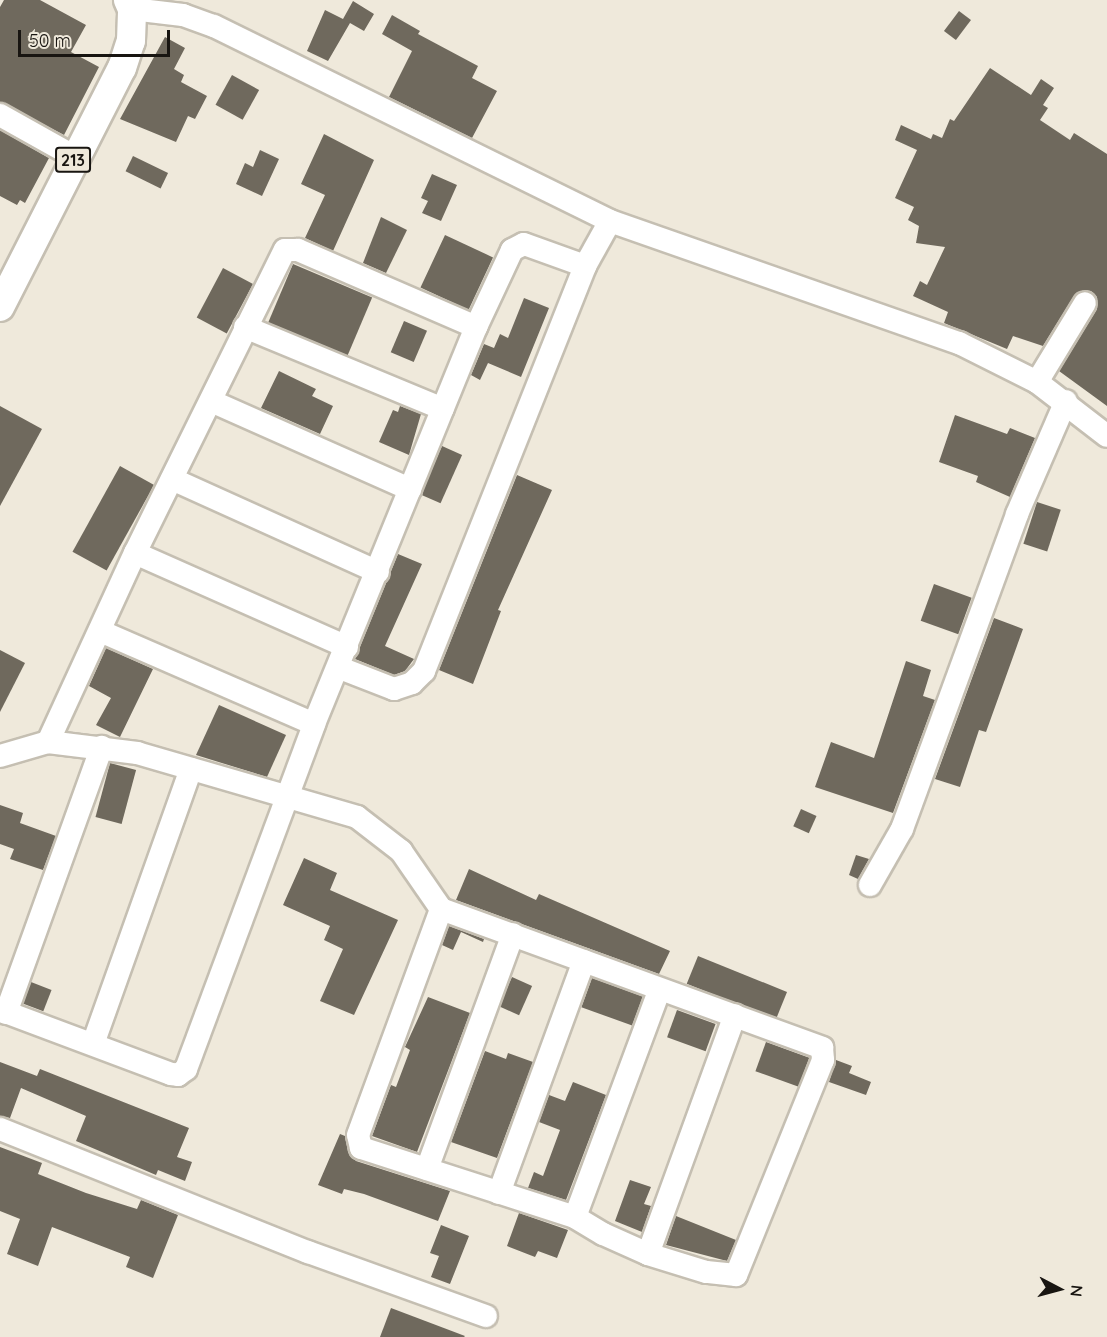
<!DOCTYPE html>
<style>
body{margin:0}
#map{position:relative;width:1107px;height:1337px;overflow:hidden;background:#efe9db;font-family:Quicksand,sans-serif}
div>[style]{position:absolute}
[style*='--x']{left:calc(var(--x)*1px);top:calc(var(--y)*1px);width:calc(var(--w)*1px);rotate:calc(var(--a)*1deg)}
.building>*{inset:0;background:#6f695d;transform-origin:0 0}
.roads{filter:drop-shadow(2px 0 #c5bfb2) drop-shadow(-2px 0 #c5bfb2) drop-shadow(0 2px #c5bfb2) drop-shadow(0 -2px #c5bfb2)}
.minor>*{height:22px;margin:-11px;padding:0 11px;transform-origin:11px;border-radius:11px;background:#fff}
.major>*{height:28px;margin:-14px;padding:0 14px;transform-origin:14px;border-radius:14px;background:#fff}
span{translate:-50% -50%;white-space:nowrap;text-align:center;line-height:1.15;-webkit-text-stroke:6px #efe9db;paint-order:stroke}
.shield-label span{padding:2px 4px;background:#efe9db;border:2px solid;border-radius:4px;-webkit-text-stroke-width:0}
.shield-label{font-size:16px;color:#181511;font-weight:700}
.north{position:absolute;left:1029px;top:1259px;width:60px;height:60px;-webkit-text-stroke:4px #efe9db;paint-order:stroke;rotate:96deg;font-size:16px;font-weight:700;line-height:24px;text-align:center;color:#181511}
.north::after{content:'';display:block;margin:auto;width:21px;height:27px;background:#181511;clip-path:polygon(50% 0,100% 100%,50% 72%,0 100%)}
.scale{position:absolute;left:18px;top:30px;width:152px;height:27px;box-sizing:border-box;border:3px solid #181511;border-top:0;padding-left:8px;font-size:18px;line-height:21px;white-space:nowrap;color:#181511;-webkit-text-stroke:4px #efe9db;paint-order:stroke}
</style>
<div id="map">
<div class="building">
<div style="clip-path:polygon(4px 0,40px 0,86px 25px,71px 52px,99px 67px,64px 135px,0 102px,0 7px)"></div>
<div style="clip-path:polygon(353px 1px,374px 14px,364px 31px,350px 23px,328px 61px,307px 51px,325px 10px,343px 19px)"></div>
<div style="left:959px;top:11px;width:15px;height:25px;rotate:37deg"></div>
<div style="clip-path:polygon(392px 15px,420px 31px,418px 34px,478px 66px,472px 78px,497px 91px,472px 138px,389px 97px,412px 51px,382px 34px)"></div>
<div style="clip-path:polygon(165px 37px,185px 48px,174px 69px,184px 75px,181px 82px,207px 96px,195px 119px,188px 116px,176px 142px,120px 119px)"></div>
<div style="clip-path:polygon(990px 68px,1031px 95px,1041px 79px,1054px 88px,1043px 105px,1048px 108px,1040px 120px,1070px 140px,1074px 133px,1107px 154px,1107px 406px,1059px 371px,1097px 309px,1097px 297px,1091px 291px,1085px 290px,1074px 296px,1043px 346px,1013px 336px,1007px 349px,944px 323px,948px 312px,913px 296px,920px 281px,927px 285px,945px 247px,916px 243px,919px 226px,908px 220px,914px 207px,895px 198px,917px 150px,895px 140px,901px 125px,931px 139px,933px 134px,942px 138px,950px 119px,954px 121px)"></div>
<div style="left:232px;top:75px;width:31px;height:34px;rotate:29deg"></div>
<div style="clip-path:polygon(0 130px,49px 158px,25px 203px,20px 200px,17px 205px,0 196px)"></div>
<div style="clip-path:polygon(324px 134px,374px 160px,333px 251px,305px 238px,325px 195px,301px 184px)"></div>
<div style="clip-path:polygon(260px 150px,279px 159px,262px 196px,236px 184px,245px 163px,253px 167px)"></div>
<div style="left:133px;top:156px;width:39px;height:17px;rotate:26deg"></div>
<div style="clip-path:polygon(432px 174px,457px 185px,441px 221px,422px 213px,428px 201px,421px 198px)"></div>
<div style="clip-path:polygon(381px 217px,407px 230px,386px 273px,363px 263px)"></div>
<div style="left:445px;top:235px;width:53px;height:58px;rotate:25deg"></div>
<div style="left:293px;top:264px;width:86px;height:64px;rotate:23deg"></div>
<div style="left:223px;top:268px;width:34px;height:56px;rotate:28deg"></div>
<div style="clip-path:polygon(524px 298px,549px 308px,521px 377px,488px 363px,480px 380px,471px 375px,484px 344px,494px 348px,500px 334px,508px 338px)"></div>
<div style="left:404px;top:321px;width:25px;height:34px;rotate:23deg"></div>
<div style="clip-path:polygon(279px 371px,316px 389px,312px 396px,333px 406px,320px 434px,261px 408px)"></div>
<div style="clip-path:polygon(0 406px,42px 429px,0 506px)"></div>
<div style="clip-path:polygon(400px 406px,421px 414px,409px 455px,379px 442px,393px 410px,398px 412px)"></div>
<div style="clip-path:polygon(955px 415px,1007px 434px,1010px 428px,1035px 438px,1010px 497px,976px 482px,978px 476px,939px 462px)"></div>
<div style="left:442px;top:446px;width:22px;height:53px;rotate:24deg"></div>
<div style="left:120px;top:466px;width:39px;height:98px;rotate:29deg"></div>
<div style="clip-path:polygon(517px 475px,552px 490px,498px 610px,501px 611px,473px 684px,439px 670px)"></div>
<div style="left:1037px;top:502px;width:25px;height:44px;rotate:18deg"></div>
<div style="clip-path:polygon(398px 554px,422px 564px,385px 646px,414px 659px,405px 671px,394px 675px,355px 659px)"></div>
<div style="left:934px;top:584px;width:40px;height:39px;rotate:20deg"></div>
<div style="clip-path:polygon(994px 618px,1023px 629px,986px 732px,979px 730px,960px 787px,935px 779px)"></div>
<div style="clip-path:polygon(106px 648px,153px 669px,120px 737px,96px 725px,111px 698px,89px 686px)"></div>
<div style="clip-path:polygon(0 650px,25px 663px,0 712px)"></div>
<div style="clip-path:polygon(906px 661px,931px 670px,923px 696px,935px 700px,893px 813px,815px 787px,831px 742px,874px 758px)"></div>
<div style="clip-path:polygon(219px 705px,286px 735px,267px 777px,196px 755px)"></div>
<div style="left:110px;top:763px;width:27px;height:56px;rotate:15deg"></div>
<div style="clip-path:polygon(0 805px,23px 813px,20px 823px,56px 836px,43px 870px,10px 859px,14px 849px,0 844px)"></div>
<div style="left:801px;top:809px;width:17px;height:19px;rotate:24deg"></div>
<div style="clip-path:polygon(856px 855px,869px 859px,858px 879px,849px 875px)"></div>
<div style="clip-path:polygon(304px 858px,337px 873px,330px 890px,398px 920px,354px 1015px,320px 1001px,343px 949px,324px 940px,330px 926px,283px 905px)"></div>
<div style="clip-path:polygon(469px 869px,536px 900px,539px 894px,670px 951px,659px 974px,456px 900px)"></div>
<div style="clip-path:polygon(449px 926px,484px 939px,483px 942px,461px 932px,453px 950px,442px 945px)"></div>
<div style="left:698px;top:956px;width:96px;height:30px;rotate:22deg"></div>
<div style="left:512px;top:977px;width:22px;height:32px;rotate:24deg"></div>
<div style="left:592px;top:978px;width:54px;height:31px;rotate:20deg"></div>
<div style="left:31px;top:982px;width:22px;height:23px;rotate:21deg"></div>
<div style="clip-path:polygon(428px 997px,470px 1013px,417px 1152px,372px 1136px,391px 1085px,396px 1087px,410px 1050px,405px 1047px)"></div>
<div style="left:677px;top:1010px;width:41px;height:29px;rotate:20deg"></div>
<div style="left:766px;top:1042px;width:46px;height:31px;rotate:20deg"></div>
<div style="clip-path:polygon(485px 1051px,506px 1059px,508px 1053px,533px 1062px,497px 1158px,451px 1142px)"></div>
<div style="clip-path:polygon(836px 1060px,852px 1066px,849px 1073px,871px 1082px,866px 1095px,829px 1082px)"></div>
<div style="clip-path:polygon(0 1062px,37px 1076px,40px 1069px,189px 1128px,177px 1157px,192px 1162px,185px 1181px,158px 1170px,156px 1175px,76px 1141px,86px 1116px,21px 1088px,10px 1118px,0 1116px)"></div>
<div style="clip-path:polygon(573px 1082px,606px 1095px,566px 1200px,528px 1188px,534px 1172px,543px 1176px,560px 1130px,539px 1122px,549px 1095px,565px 1101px)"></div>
<div style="clip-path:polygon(340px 1134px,345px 1136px,348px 1152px,356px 1161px,450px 1191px,438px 1221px,364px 1194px,344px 1189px,342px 1194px,318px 1185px)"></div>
<div style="clip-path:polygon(0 1147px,42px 1163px,38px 1174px,86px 1193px,137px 1209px,141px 1200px,178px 1215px,153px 1278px,126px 1267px,130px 1257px,52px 1227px,38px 1266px,7px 1254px,20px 1219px,0 1211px)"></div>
<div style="clip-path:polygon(630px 1180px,651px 1187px,644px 1204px,651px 1206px,642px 1232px,615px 1221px)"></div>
<div style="clip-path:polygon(519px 1213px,568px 1230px,557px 1258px,538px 1251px,535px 1257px,507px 1246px)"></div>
<div style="clip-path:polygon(676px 1216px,736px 1240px,727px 1261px,666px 1245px)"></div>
<div style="clip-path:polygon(441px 1225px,469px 1236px,450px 1284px,431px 1277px,439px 1256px,430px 1253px)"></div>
<div style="clip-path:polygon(391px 1308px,465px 1336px,464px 1337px,380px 1337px)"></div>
</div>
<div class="roads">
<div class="minor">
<div style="--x:132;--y:9;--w:51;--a:6.7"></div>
<div style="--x:183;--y:15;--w:33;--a:20"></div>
<div style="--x:214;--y:26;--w:441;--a:26.2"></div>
<div style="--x:610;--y:221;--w:370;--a:19.3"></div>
<div style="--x:959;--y:343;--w:87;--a:26.6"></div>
<div style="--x:1037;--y:382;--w:88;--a:37.6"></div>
<div style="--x:0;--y:115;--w:86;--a:29.2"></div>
<div style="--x:245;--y:327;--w:214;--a:22.5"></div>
<div style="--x:1037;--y:382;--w:92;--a:-58.7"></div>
<div style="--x:211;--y:401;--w:218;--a:23.9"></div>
<div style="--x:172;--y:479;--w:226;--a:24.3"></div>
<div style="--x:135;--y:553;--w:232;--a:23.9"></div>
<div style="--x:100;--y:631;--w:233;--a:23.5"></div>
<div style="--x:340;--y:668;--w:58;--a:21.3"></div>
<div style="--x:394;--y:689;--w:19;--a:-18"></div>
<div style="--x:412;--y:683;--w:17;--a:-45"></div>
<div style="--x:424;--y:671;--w:436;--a:-68.3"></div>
<div style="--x:585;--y:266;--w:51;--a:-60.9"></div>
<div style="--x:48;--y:742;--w:90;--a:7"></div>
<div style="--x:137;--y:753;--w:229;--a:16.2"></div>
<div style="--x:357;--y:817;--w:56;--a:37.7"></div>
<div style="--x:401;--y:851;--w:70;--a:55.4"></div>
<div style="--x:441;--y:909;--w:406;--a:20"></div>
<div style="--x:822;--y:1048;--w:12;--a:85"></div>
<div style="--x:823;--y:1060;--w:232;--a:112"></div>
<div style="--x:736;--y:1275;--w:30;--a:-174"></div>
<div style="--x:706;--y:1272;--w:61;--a:-162.8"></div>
<div style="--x:648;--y:1254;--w:49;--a:-156"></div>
<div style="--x:603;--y:1234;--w:33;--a:-149"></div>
<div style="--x:575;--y:1217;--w:225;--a:-162.1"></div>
<div style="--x:361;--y:1148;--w:13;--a:-103"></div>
<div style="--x:358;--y:1135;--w:241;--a:-69.8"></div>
<div style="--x:0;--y:756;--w:50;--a:-16.3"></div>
<div style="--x:48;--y:742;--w:208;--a:-65.3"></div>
<div style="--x:135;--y:553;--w:338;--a:-63.7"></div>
<div style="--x:285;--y:250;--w:13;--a:0"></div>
<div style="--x:298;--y:250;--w:194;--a:23.4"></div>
<div style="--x:870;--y:885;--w:64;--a:-60.3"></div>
<div style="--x:902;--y:829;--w:335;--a:-69.9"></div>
<div style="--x:1017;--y:514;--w:123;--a:-66.6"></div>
<div style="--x:0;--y:1010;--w:183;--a:20.5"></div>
<div style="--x:171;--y:1074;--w:7;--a:8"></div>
<div style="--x:178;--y:1075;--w:10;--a:-37"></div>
<div style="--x:186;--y:1069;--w:368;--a:-69.6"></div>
<div style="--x:314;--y:724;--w:429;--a:-67.8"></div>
<div style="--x:476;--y:327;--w:85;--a:-64.9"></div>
<div style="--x:512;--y:250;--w:13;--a:-27"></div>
<div style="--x:524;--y:244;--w:65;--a:19.8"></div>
<div style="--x:6;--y:1013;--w:283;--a:-70.2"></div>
<div style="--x:93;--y:1044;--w:292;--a:-70.4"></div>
<div style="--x:0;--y:1129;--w:332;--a:21.8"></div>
<div style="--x:308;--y:1252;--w:189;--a:19.8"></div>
<div style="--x:427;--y:1169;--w:250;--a:-69.9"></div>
<div style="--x:499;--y:1193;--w:247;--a:-69.9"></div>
<div style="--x:575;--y:1217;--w:243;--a:-69.6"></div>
<div style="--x:648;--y:1254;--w:254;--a:-70"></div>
</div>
<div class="major">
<div style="--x:0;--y:307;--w:268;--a:-63"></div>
<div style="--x:122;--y:68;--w:28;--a:-72"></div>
<div style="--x:131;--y:41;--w:32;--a:-88"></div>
<div style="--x:132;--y:9;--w:10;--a:-114"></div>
</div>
</div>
<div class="shield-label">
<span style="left:73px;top:160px">213</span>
</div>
<div class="north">N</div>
<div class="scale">50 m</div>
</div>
